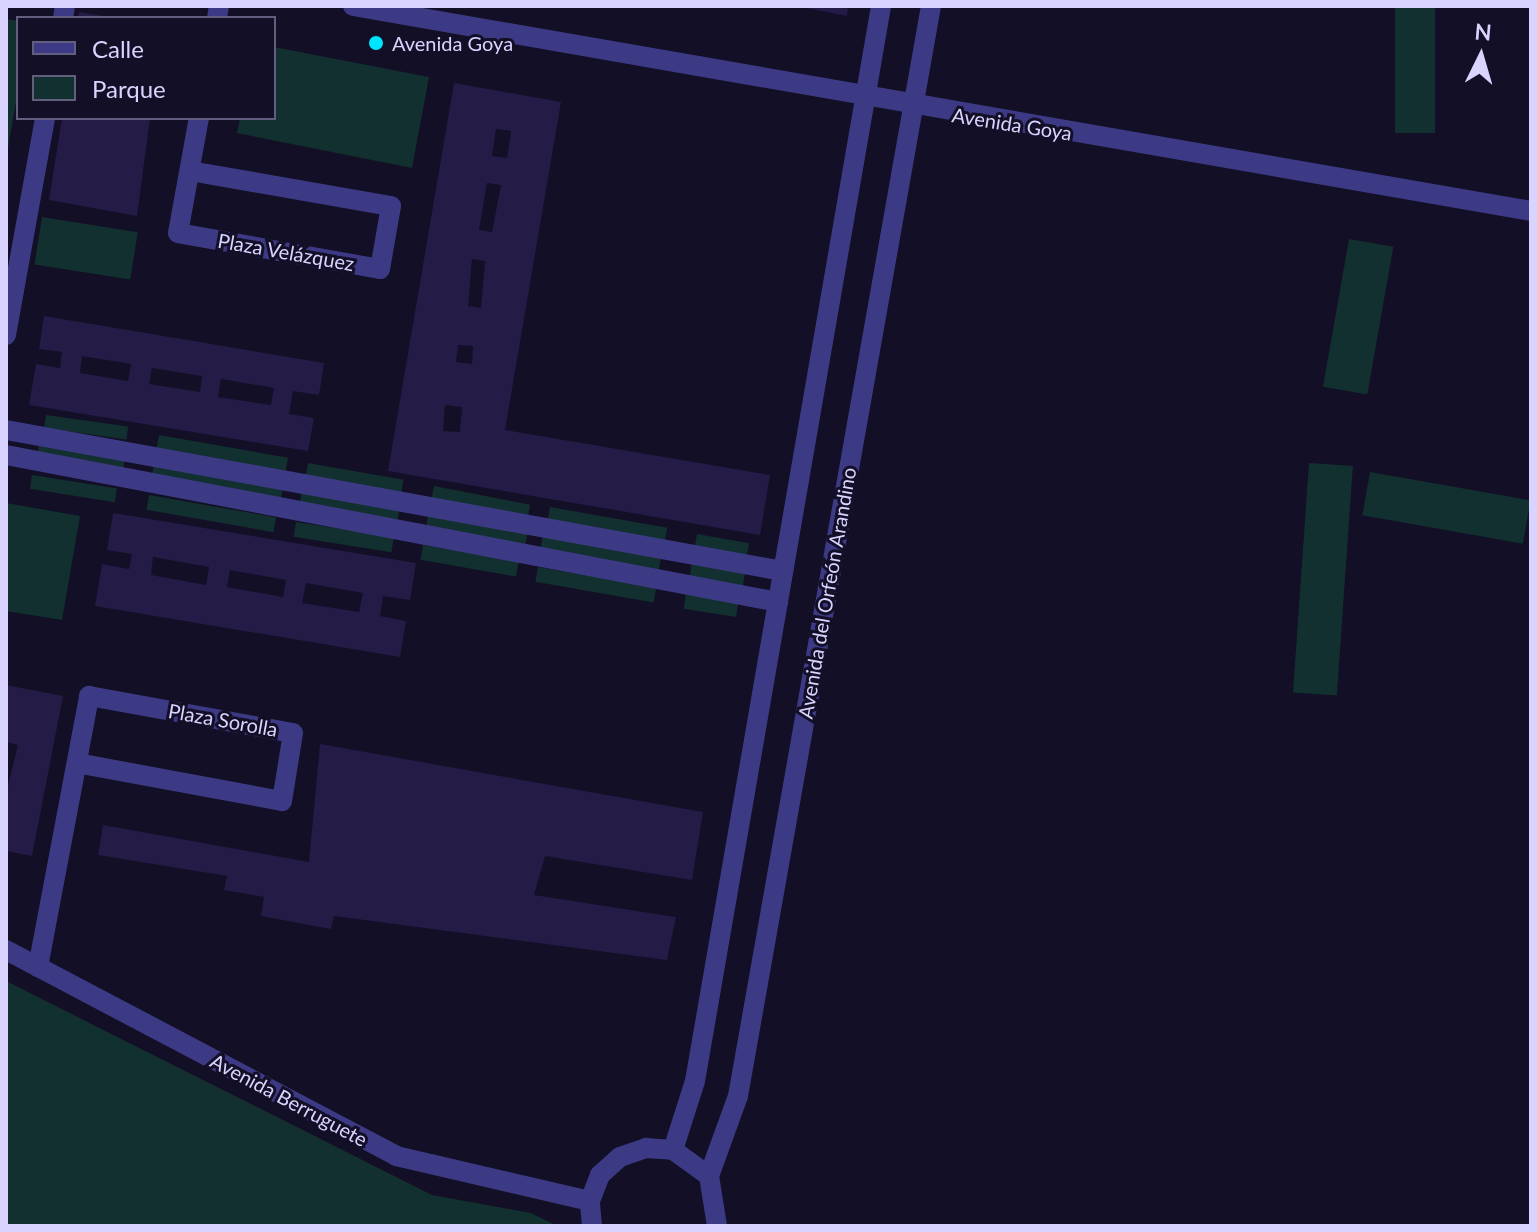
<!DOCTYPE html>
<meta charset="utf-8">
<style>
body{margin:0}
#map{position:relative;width:1537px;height:1232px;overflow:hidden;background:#130f26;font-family:Lato,sans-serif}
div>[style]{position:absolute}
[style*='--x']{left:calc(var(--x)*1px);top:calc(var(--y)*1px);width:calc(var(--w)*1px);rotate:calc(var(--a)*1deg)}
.green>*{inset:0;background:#12302f;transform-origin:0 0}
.building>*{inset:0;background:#241b47}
.minor>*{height:20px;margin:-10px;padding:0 10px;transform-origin:10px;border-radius:10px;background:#3d3a85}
.dots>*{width:22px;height:22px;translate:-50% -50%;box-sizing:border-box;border:4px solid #130f26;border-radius:50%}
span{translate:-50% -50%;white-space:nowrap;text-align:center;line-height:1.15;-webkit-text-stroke:6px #130f26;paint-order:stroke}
.poi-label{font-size:20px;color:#d9d4ff}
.left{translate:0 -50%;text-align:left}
.street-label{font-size:20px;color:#d9d4ff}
.frame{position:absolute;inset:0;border:8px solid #d9d4ff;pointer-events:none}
.legend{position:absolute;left:16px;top:16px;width:260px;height:104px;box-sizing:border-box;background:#130f26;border:2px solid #625e7d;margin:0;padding:10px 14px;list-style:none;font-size:24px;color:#d9d4ff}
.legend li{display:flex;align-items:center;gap:16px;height:40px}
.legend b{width:40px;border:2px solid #625e7d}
.north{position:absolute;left:1441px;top:16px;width:80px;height:80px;-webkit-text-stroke:6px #130f26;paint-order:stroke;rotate:5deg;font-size:22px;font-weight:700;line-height:32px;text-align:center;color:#d9d4ff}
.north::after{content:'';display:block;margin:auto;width:28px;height:36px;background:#d9d4ff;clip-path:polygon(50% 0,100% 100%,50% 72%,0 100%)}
</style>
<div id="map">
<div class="green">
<div style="left:1395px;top:6px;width:40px;height:127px"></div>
<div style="clip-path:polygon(6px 19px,18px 21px,18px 90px,6px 160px)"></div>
<div style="clip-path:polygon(274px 47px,429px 77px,412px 168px,237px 133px,240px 118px,274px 118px)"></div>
<div style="left:42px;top:217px;width:97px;height:48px;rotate:9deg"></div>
<div style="left:1349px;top:239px;width:45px;height:150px;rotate:10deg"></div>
<div style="left:46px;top:415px;width:83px;height:13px;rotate:8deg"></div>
<div style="left:159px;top:435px;width:131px;height:14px;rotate:10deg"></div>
<div style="left:39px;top:444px;width:87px;height:16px;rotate:9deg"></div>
<div style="left:308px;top:463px;width:97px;height:13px;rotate:10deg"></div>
<div style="left:1309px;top:463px;width:44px;height:230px;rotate:4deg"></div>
<div style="left:154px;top:464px;width:131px;height:18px;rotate:10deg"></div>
<div style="left:1370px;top:472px;width:163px;height:44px;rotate:10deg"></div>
<div style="left:32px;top:475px;width:86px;height:14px;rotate:9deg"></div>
<div style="left:434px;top:486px;width:98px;height:12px;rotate:11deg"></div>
<div style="left:302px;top:491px;width:99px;height:17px;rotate:10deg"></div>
<div style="left:149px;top:495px;width:129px;height:15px;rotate:10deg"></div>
<div style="clip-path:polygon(6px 503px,80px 516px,62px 620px,6px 611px)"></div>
<div style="left:550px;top:507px;width:119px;height:13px;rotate:10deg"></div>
<div style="left:428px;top:515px;width:101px;height:16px;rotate:9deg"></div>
<div style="left:296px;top:522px;width:99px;height:15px;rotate:9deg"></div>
<div style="left:697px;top:534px;width:53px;height:13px;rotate:10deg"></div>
<div style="left:543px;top:535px;width:120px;height:17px;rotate:10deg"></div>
<div style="left:423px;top:545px;width:97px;height:15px;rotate:10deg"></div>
<div style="left:692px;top:562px;width:54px;height:17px;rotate:9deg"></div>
<div style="left:538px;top:567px;width:120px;height:15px;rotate:10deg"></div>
<div style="left:686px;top:594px;width:53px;height:15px;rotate:9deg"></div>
<div style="clip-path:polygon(6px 981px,432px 1195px,531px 1213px,557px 1226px,6px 1226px)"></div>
</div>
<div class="building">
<div style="clip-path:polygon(797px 6px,848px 6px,847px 16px)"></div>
<div style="clip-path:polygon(79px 12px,104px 16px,104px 18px,78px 18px)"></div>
<div style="clip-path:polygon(evenodd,454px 83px,561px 102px,505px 430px,770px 475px,760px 535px,388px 471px,454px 83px,496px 129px,511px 131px,507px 158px,492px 156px,496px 129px,454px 83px,487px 183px,501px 185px,492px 232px,479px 230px,487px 183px,454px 83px,472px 259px,485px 261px,481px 308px,468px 306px,472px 259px,454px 83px,458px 345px,473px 346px,472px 364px,456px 362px,458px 345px,454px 83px,445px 405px,462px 407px,460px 432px,443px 431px,445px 405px)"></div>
<div style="clip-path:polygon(62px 118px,150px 118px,137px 216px,49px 200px)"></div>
<div style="clip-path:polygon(evenodd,44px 316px,324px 363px,319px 395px,293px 391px,289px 414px,314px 418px,308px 451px,29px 405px,36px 364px,60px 368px,62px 352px,39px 349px,44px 316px,82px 356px,131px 364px,128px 381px,80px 373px,82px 356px,44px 316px,152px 368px,202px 376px,200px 392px,149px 384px,152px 368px,44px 316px,221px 379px,274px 388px,271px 405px,218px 397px,221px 379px)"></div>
<div style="clip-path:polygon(evenodd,113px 513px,416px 563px,410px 600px,383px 596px,380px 616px,406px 621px,400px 657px,95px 606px,102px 564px,129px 569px,132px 554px,107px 550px,113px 513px,153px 557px,209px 567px,206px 585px,151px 575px,153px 557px,113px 513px,230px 570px,286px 580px,283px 597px,227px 587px,230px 570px,113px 513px,306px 583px,363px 593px,359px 612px,302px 603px,306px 583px)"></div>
<div style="clip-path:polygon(6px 685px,63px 696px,32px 856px,6px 851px,6px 793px,18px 745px,6px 742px)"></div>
<div style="clip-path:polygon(320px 744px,703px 812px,692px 880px,545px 856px,534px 895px,676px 917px,667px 960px,334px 916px,331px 929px,261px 916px,264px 897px,224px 890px,227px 876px,98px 855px,103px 825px,309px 862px)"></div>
</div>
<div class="minor">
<div style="--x:353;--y:6;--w:1196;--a:9.87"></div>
<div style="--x:63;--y:18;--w:12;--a:-81"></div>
<div style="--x:217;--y:18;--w:12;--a:-81"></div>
<div style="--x:190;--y:171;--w:204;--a:9.9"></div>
<div style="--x:391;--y:206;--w:64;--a:99.9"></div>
<div style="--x:380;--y:269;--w:205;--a:-169.9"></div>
<div style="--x:178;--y:233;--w:117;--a:-79.7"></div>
<div style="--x:6;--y:335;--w:220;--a:-79.8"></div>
<div style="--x:6;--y:430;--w:790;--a:10.29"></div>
<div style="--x:6;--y:455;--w:786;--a:10.78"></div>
<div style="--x:6;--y:950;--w:441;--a:27.8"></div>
<div style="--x:396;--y:1156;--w:199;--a:13.1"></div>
<div style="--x:38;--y:967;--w:276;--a:-79.3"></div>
<div style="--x:89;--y:696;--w:207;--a:10.3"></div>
<div style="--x:293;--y:733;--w:69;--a:99.2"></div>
<div style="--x:282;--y:801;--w:208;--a:-169.5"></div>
<div style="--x:673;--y:1150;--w:72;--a:-72.3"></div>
<div style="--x:695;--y:1081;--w:1091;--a:-80.18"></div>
<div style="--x:709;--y:1176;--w:85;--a:-70.1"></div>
<div style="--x:738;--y:1096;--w:1107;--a:-79.96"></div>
<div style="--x:592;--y:1226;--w:25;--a:-95"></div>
<div style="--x:590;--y:1201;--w:28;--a:-69"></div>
<div style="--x:600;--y:1175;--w:27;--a:-42"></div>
<div style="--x:620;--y:1157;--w:28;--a:-19"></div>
<div style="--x:646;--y:1148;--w:27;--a:4"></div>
<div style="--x:673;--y:1150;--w:44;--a:35.8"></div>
<div style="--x:709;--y:1176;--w:51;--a:80.9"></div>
</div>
<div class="dots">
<div style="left:376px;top:43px;background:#00e5ff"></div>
</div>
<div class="poi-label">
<span class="left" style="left:392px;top:43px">Avenida Goya</span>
</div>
<div class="street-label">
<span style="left:1012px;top:124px;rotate:9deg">Avenida Goya</span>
<span style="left:286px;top:252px;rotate:10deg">Plaza Velázquez</span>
<span style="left:827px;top:593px;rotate:-80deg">Avenida del Orfeón Arandino</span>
<span style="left:223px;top:720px;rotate:10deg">Plaza Sorolla</span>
<span style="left:289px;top:1100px;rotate:28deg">Avenida Berruguete</span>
</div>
<div class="frame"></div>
<ul class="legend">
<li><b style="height:10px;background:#3d3a85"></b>Calle</li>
<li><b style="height:22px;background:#12302f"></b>Parque</li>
</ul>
<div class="north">N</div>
</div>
